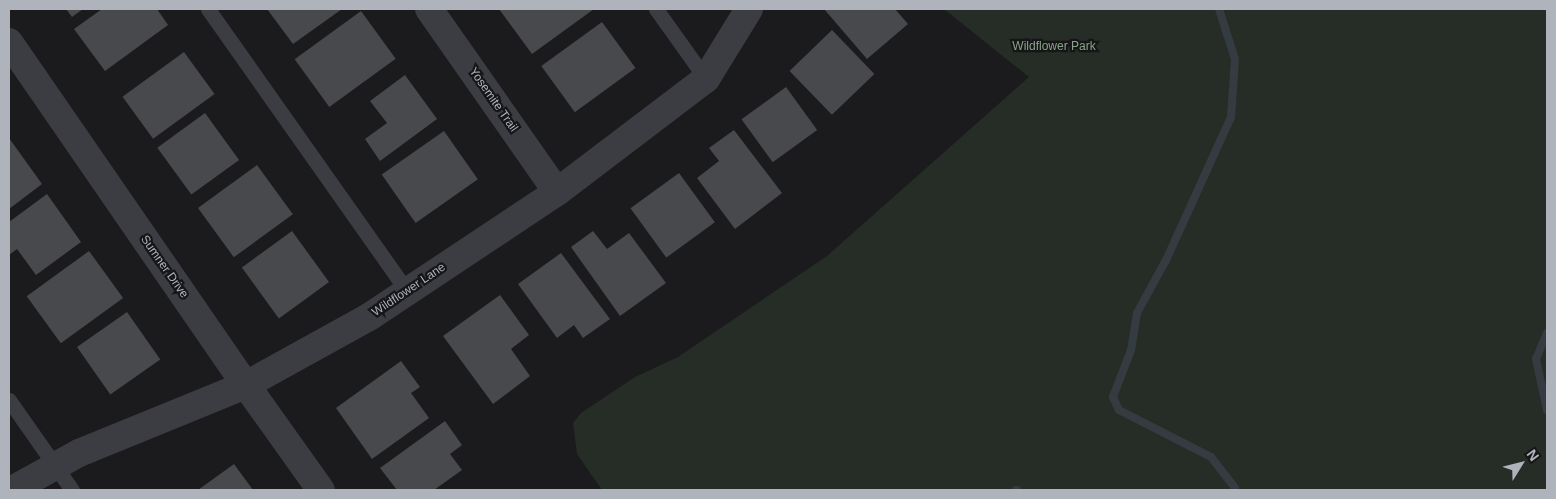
<!DOCTYPE html>
<style>
body{margin:0}
#map{position:relative;width:1556px;height:499px;overflow:hidden;background:#1b1b1d;font-family:Helvetica,sans-serif}
div>[style]{position:absolute}
[style*='--x']{left:calc(var(--x)*1px);top:calc(var(--y)*1px);width:calc(var(--w)*1px);rotate:calc(var(--a)*1deg)}
.green>*{inset:0;background:#252d26}
.stream>*{height:8px;margin:-4px;padding:0 4px;transform-origin:4px;border-radius:4px;background:#343c42}
.building>*{inset:0;background:#48494d;transform-origin:0 0}
.lane>*{height:15px;margin:-7.5px;padding:0 7.5px;transform-origin:7.5px;border-radius:7.5px;background:#3c3d42}
.street>*{height:28px;margin:-14px;padding:0 14px;transform-origin:14px;border-radius:14px;background:#3c3d42}
span{translate:-50% -50%;white-space:nowrap;text-align:center;line-height:1.15;-webkit-text-stroke:4.5px #161618;paint-order:stroke}
.park-label{font-size:12px;color:#89a38a}
.street-label{font-size:12px;color:#afb3bb}
.frame{position:absolute;inset:0;border:10px solid #afb3bb;pointer-events:none}
.north{position:absolute;left:1496px;top:439px;width:50px;height:50px;-webkit-text-stroke:4px #161618;paint-order:stroke;rotate:54deg;font-size:14px;font-weight:700;line-height:20px;text-align:center;color:#afb3bb}
.north::after{content:'';display:block;margin:auto;width:18px;height:22px;background:#afb3bb;clip-path:polygon(50% 0,100% 100%,50% 72%,0 100%)}
</style>
<div id="map">
<div class="green">
<div style="clip-path:polygon(944px 9px,1547px 9px,1547px 490px,602px 490px,577px 454px,573px 423px,581px 413px,635px 377px,678px 357px,827px 256px,1029px 77px)"></div>
</div>
<div class="stream">
<div style="--x:1219;--y:9;--w:52;--a:72.3"></div>
<div style="--x:1235;--y:59;--w:58;--a:93.9"></div>
<div style="--x:1231;--y:117;--w:157;--a:114.4"></div>
<div style="--x:1166;--y:260;--w:60;--a:118.7"></div>
<div style="--x:1137;--y:313;--w:37;--a:99"></div>
<div style="--x:1131;--y:350;--w:50;--a:111"></div>
<div style="--x:1113;--y:397;--w:14;--a:65"></div>
<div style="--x:1119;--y:410;--w:103;--a:27.1"></div>
<div style="--x:1211;--y:457;--w:39;--a:52"></div>
<div style="--x:1547;--y:333;--w:28;--a:113"></div>
<div style="--x:1536;--y:359;--w:52;--a:77.8"></div>
<div style="--x:1016;--y:490;--w:1;--a:0"></div>
</div>
<div class="building">
<div style="clip-path:polygon(66px 9px,83px 9px,72px 17px)"></div>
<div style="clip-path:polygon(102px 9px,157px 9px,168px 25px,105px 71px,74px 29px)"></div>
<div style="clip-path:polygon(267px 9px,342px 9px,293px 44px)"></div>
<div style="clip-path:polygon(499px 9px,594px 9px,532px 54px)"></div>
<div style="clip-path:polygon(824px 9px,895px 9px,908px 24px,867px 59px)"></div>
<div style="left:361px;top:11px;width:59px;height:82px;rotate:54deg"></div>
<div style="left:602px;top:22px;width:57px;height:75px;rotate:54deg"></div>
<div style="left:832px;top:30px;width:61px;height:59px;rotate:46deg"></div>
<div style="left:184px;top:52px;width:52px;height:76px;rotate:54deg"></div>
<div style="clip-path:polygon(405px 75px,437px 119px,380px 161px,365px 139px,387px 123px,370px 101px)"></div>
<div style="left:786px;top:87px;width:53px;height:55px;rotate:54deg"></div>
<div style="left:205px;top:113px;width:58px;height:59px;rotate:54deg"></div>
<div style="clip-path:polygon(734px 130px,782px 193px,735px 229px,697px 178px,719px 161px,709px 148px)"></div>
<div style="left:444px;top:131px;width:59px;height:76px;rotate:55deg"></div>
<div style="clip-path:polygon(9px 138px,42px 184px,9px 209px)"></div>
<div style="left:257px;top:165px;width:61px;height:73px;rotate:54deg"></div>
<div style="left:679px;top:173px;width:61px;height:60px;rotate:54deg"></div>
<div style="clip-path:polygon(47px 194px,81px 242px,36px 275px,17px 249px,9px 255px,9px 222px)"></div>
<div style="left:292px;top:231px;width:63px;height:62px;rotate:54deg"></div>
<div style="clip-path:polygon(593px 231px,607px 249px,629px 233px,666px 283px,620px 316px,571px 247px)"></div>
<div style="left:89px;top:251px;width:58px;height:77px;rotate:54deg"></div>
<div style="clip-path:polygon(561px 253px,610px 319px,583px 338px,574px 325px,557px 338px,518px 284px)"></div>
<div style="clip-path:polygon(500px 295px,529px 335px,511px 349px,530px 376px,493px 404px,443px 336px)"></div>
<div style="left:127px;top:312px;width:58px;height:61px;rotate:55deg"></div>
<div style="clip-path:polygon(401px 361px,420px 387px,411px 393px,429px 418px,372px 459px,336px 408px)"></div>
<div style="clip-path:polygon(445px 421px,462px 445px,450px 454px,462px 470px,434px 490px,397px 490px,380px 468px)"></div>
<div style="clip-path:polygon(234px 464px,253px 490px,198px 490px)"></div>
</div>
<div class="lane">
<div style="--x:208;--y:9;--w:345;--a:54.8"></div>
<div style="--x:656;--y:9;--w:86;--a:54.5"></div>
<div style="--x:9;--y:400;--w:110;--a:55"></div>
</div>
<div class="street">
<div style="--x:429;--y:9;--w:223;--a:55"></div>
<div style="--x:9;--y:42;--w:417;--a:55.4"></div>
<div style="--x:246;--y:385;--w:129;--a:54.5"></div>
<div style="--x:12;--y:490;--w:77;--a:-28.9"></div>
<div style="--x:79;--y:453;--w:180;--a:-22.2"></div>
<div style="--x:246;--y:385;--w:141;--a:-28.9"></div>
<div style="--x:369;--y:317;--w:226;--a:-33.6"></div>
<div style="--x:557;--y:192;--w:187;--a:-37.2"></div>
<div style="--x:706;--y:79;--w:82;--a:-58.4"></div>
</div>
<div class="park-label">
<span style="left:1054px;top:47px">Wildflower Park</span>
</div>
<div class="street-label">
<span style="left:493px;top:100px;rotate:55deg">Yosemite Trail</span>
<span style="left:164px;top:267px;rotate:55deg">Sumner Drive</span>
<span style="left:409px;top:290px;rotate:-34deg">Wildflower Lane</span>
</div>
<div class="frame"></div>
<div class="north">N</div>
</div>
